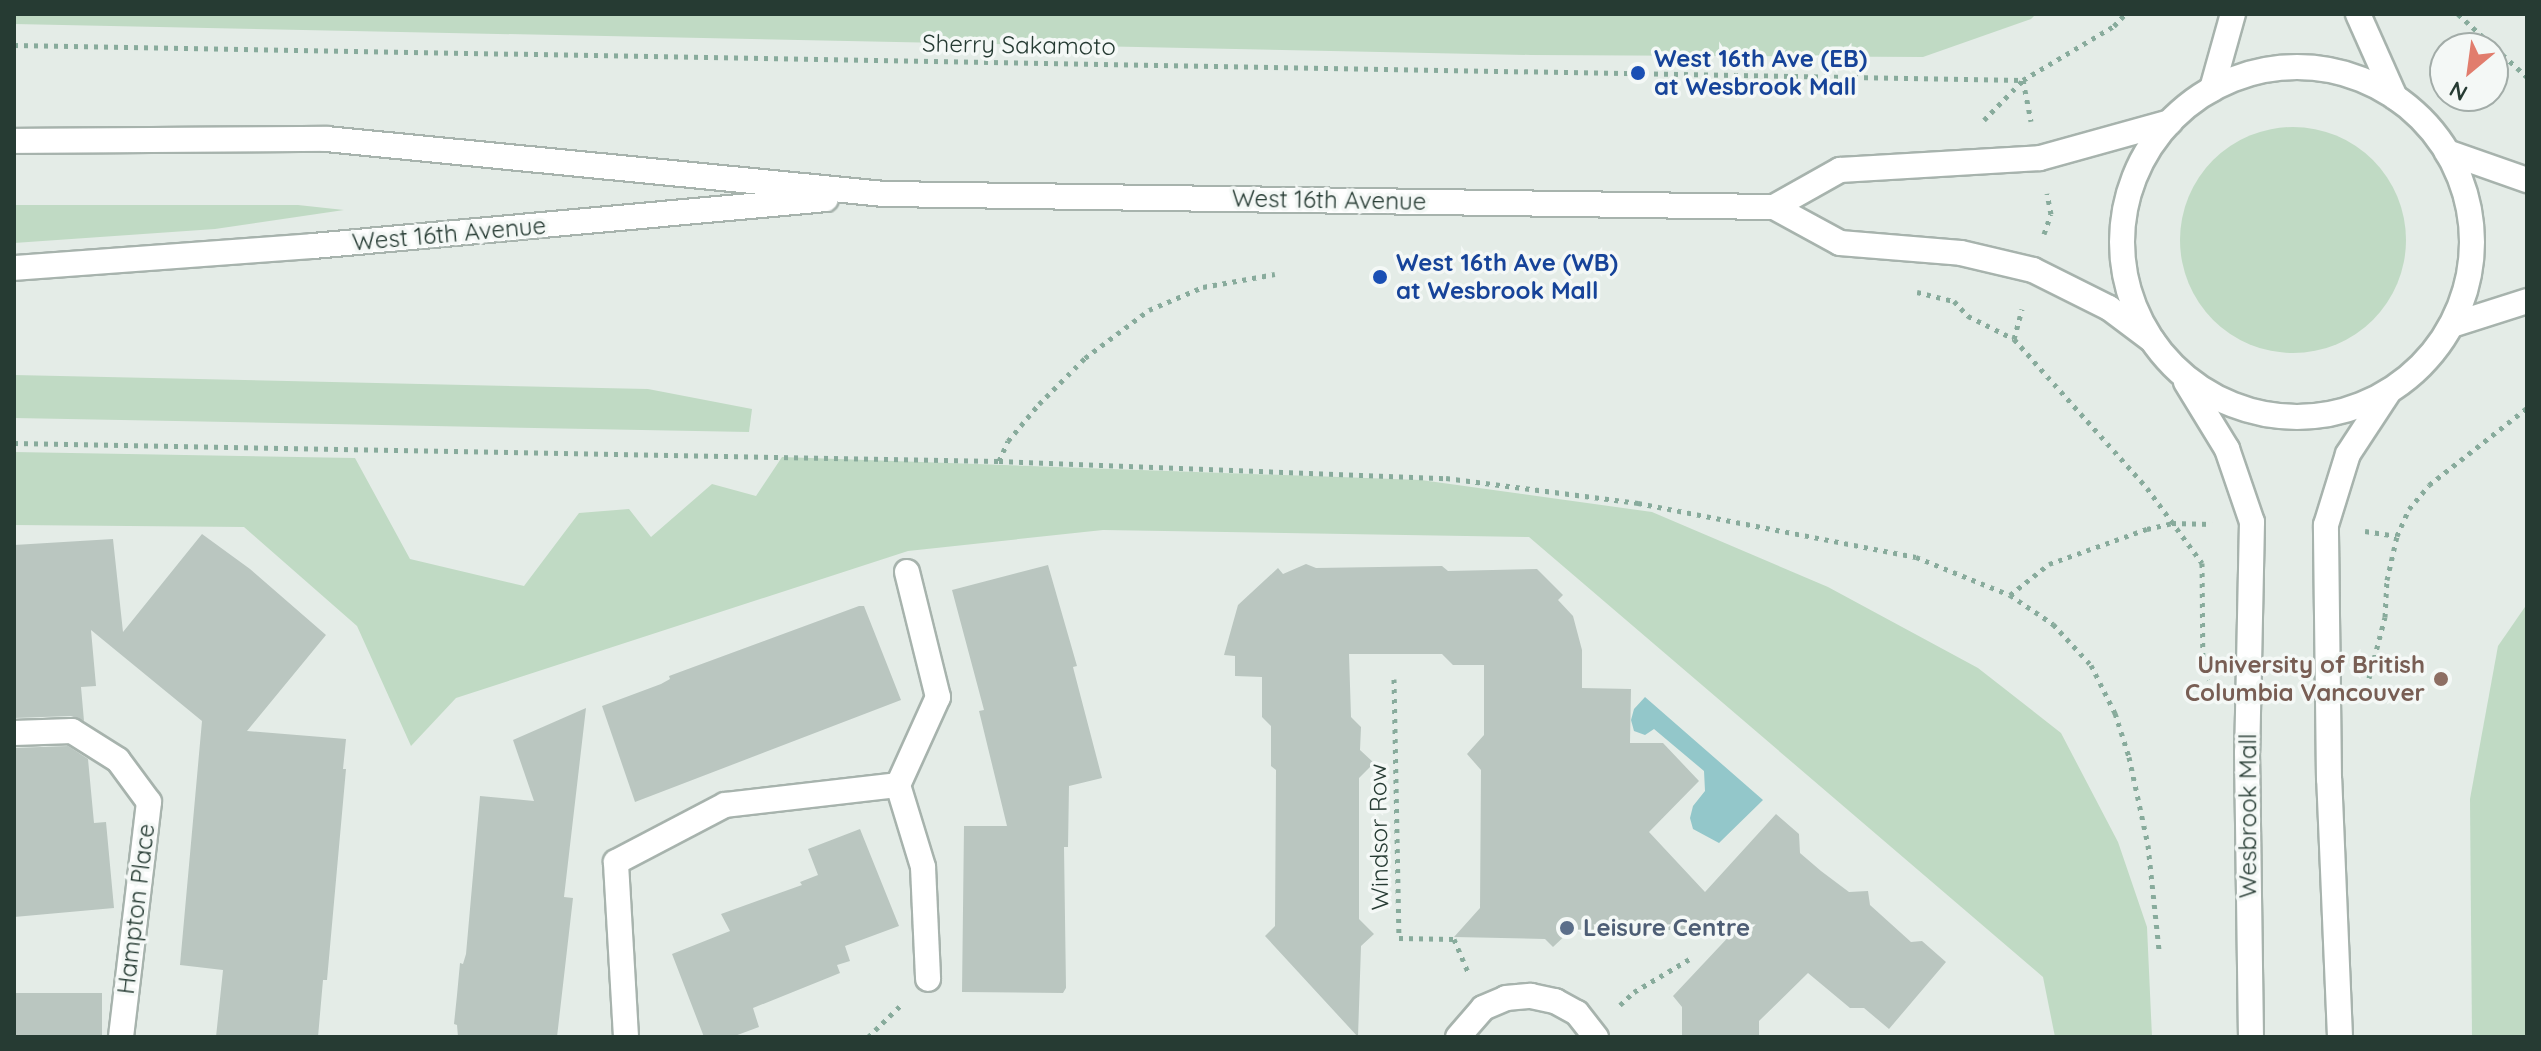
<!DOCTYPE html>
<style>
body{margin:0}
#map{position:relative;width:2541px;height:1051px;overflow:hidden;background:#e4ece7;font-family:Quicksand,sans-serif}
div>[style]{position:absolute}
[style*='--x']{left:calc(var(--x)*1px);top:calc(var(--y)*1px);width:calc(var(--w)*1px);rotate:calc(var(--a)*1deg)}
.green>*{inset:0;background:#c0dac4}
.round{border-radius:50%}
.water>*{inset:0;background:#93c7ca}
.building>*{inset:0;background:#bac6c0;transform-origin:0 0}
.path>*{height:5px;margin-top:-2.5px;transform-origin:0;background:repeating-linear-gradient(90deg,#88ab9c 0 4px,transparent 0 10px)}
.roads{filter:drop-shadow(2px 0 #a7b3ad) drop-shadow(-2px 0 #a7b3ad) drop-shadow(0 2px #a7b3ad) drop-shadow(0 -2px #a7b3ad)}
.lane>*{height:24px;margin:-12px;padding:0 12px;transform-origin:12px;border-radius:12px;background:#fff}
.secondary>*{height:24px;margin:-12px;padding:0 12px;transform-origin:12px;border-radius:12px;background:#fff}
.secondary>.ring{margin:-12px;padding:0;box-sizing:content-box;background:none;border:24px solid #fff;border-radius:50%}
.dots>*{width:22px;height:22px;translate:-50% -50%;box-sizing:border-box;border:4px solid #f4f8f6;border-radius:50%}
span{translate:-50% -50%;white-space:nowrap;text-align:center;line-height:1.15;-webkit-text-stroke:7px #f4f8f6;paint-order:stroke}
.street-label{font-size:24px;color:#263b33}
.transit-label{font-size:24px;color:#164399;font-weight:700}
.left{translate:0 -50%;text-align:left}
.education-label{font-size:24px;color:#785e54;font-weight:700}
.right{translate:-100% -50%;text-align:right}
.service-label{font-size:24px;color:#4e5e75;font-weight:700}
.frame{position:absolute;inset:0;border:16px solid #263b33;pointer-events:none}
.north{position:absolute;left:2429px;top:32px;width:80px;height:80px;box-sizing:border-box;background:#f4f8f6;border:2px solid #a2aca8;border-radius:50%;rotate:209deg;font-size:22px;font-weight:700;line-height:32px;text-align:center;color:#263b33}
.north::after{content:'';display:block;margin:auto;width:28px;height:36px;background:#e17d6d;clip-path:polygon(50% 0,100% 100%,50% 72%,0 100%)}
</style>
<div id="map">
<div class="green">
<div style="clip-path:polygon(14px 14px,2036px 14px,2031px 19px,1923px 57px,1531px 55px,14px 24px)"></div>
<div class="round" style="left:2180px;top:127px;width:226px;height:226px"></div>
<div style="clip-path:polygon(14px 205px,298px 205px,344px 210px,215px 229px,14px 243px)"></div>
<div style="clip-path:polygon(14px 375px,648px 389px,752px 409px,749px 432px,14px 418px)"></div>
<div style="clip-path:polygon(14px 452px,355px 458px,410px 559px,524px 586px,579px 513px,629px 509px,651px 537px,712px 484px,756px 496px,782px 457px,1421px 480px,1652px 512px,1828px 587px,1978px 668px,2061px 733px,2118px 842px,2147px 927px,2152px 1037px,2055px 1037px,2043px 977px,1529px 537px,1103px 530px,908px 551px,456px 698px,411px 746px,357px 626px,244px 527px,14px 525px)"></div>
<div style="clip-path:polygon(2527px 604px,2527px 1037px,2472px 1037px,2470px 799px,2498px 646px)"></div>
</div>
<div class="water">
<div style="clip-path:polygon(1645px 697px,1763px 800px,1719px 843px,1693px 829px,1690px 818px,1693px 806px,1705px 791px,1704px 771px,1654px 729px,1645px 735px,1634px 731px,1631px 720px,1634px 709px)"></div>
</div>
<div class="building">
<div style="clip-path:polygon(202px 534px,250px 569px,326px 635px,247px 731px,346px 739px,343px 769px,346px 769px,327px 980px,323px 980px,318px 1037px,216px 1037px,223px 970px,180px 965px,202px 721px,91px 630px,96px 686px,81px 687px,84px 721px,71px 716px,14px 718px,14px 545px,113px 539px,123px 632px)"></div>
<div style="clip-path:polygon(1306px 564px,1316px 568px,1442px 566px,1448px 571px,1537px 569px,1563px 595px,1558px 600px,1573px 616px,1582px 650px,1582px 688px,1631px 689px,1630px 743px,1663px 743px,1699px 781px,1649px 832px,1705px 892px,1776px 814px,1799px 834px,1800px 853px,1821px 871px,1849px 892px,1868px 891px,1870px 905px,1911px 942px,1922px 941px,1946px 962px,1889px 1029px,1864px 1008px,1850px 1008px,1808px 973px,1759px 1021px,1759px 1037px,1682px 1037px,1682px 1007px,1673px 996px,1735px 930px,1571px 930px,1553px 947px,1545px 939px,1454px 937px,1480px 908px,1481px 770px,1467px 754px,1484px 735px,1484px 665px,1453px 665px,1442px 654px,1349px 654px,1351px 717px,1361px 727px,1360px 750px,1374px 763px,1359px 778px,1359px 919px,1374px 934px,1361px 946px,1358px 1037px,1265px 936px,1275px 926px,1276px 770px,1271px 766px,1271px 726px,1262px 717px,1262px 677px,1235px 676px,1235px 656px,1224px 655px,1238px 605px,1278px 568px,1283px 574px)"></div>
<div style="clip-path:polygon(1048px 565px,1077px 666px,1073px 667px,1074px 671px,1102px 778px,1069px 786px,1068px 847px,1064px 847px,1066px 988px,1063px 993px,962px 992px,964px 826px,1007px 826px,979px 711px,984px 710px,952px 590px)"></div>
<div style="clip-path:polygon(859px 606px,864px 606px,901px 700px,635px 802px,602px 706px,661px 684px,670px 679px,669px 676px)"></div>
<div style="clip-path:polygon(586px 708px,564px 897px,573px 898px,557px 1037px,458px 1037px,457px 1025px,454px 1024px,457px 995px,460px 963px,463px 964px,466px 954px,480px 796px,534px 801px,513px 740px)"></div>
<div style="clip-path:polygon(68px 746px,88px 759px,94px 823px,106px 822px,114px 908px,14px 917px,14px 748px)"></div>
<div style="clip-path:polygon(860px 829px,899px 926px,845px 946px,850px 961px,837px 965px,840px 973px,753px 1008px,759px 1027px,732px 1037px,704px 1037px,672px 954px,730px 931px,721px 914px,802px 885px,800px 882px,818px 875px,808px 849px)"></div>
<div style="left:14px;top:993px;width:88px;height:44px"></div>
</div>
<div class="path">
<div style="--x:2458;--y:14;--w:93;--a:42.4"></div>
<div style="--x:14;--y:45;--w:2009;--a:1"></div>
<div style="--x:2023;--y:80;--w:42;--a:79"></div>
<div style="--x:1984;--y:120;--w:56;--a:-45.7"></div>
<div style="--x:2023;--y:80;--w:106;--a:-30.7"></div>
<div style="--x:2114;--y:26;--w:16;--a:-47"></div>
<div style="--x:2044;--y:234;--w:21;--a:-71"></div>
<div style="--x:2051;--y:214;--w:21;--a:-101"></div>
<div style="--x:1917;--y:292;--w:38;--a:14"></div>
<div style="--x:1954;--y:301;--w:21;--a:47"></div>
<div style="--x:1968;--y:316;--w:51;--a:26.6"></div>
<div style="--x:2014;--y:339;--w:200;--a:48.2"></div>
<div style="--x:2147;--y:488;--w:93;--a:53.7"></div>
<div style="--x:2202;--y:563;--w:108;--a:89.5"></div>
<div style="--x:2203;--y:671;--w:10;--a:61"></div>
<div style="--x:2014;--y:339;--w:31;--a:-75"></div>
<div style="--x:14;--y:443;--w:985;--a:1.05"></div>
<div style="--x:999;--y:461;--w:447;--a:2.2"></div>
<div style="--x:1446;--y:478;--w:194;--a:7.4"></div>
<div style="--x:1638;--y:503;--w:283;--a:11"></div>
<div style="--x:1916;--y:557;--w:101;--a:22"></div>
<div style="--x:2010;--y:595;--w:52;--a:34"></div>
<div style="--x:2053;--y:624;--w:56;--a:47.2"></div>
<div style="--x:2091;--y:665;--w:54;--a:63.4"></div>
<div style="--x:2115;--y:713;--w:46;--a:72.3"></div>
<div style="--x:2129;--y:757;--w:90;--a:77.8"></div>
<div style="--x:2148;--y:845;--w:105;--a:84"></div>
<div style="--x:999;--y:461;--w:22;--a:-66"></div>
<div style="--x:1008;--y:441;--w:48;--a:-50"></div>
<div style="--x:1039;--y:404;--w:65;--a:-45"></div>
<div style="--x:1085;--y:358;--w:80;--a:-36.9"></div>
<div style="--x:1149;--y:310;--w:59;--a:-23.1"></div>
<div style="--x:1203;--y:287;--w:73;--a:-10.2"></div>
<div style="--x:2365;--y:531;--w:32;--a:9"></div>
<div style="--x:2010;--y:595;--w:50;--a:-38.5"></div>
<div style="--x:2049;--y:564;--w:104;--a:-19.7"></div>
<div style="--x:2147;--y:529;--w:26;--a:-13"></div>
<div style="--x:2172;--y:523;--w:40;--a:1.4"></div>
<div style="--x:2369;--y:678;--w:63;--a:-75.3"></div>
<div style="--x:2385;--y:617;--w:37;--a:-87"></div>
<div style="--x:2387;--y:580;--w:45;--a:-77.2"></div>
<div style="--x:2397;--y:536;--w:30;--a:-66"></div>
<div style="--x:2409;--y:509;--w:31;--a:-50"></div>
<div style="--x:2429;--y:485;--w:125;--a:-38.2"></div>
<div style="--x:1394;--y:679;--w:259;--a:88.9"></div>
<div style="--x:1399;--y:938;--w:55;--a:1"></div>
<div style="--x:1454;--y:939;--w:36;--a:67"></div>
<div style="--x:1620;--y:1005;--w:19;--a:-43"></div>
<div style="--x:1634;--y:992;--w:69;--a:-30.7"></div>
<div style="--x:868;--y:1037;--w:47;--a:-44.1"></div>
<div style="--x:1806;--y:1037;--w:40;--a:0"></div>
</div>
<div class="roads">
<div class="lane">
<div style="--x:907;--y:572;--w:129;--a:76.1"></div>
<div style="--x:938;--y:697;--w:97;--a:114.4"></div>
<div style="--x:898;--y:785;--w:86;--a:73"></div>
<div style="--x:923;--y:867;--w:112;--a:87.4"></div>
<div style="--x:14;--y:733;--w:58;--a:-2"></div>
<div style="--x:72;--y:731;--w:54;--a:32.2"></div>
<div style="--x:118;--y:760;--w:52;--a:53.6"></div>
<div style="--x:149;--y:802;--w:237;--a:96.8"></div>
<div style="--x:626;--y:1037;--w:175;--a:-93.3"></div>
<div style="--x:616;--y:862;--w:123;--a:-27.6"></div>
<div style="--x:725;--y:805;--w:174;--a:-6.6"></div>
<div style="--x:1458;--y:1037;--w:38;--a:-49"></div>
<div style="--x:1483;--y:1008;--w:25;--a:-23"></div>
<div style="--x:1506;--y:998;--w:25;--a:-5"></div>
<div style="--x:1531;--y:996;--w:25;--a:12"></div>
<div style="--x:1555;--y:1001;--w:25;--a:29"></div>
<div style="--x:1577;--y:1013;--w:31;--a:52"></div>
</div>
<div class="secondary">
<div style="--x:2358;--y:14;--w:91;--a:66"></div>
<div class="ring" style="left:2122px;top:67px;width:326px;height:326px"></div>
<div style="--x:2212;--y:89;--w:78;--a:-74.4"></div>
<div style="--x:14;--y:141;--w:312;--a:-0.4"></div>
<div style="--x:326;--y:139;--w:561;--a:5.63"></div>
<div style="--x:884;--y:194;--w:890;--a:0.84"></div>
<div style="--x:1774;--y:207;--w:75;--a:28.6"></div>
<div style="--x:1840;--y:243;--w:121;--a:4.7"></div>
<div style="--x:1961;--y:253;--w:74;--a:13.3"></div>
<div style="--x:2033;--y:270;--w:85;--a:26.6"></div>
<div style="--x:2109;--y:308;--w:54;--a:36.7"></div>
<div style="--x:2447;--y:152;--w:85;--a:19.3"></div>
<div style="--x:1774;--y:207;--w:76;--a:-29.3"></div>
<div style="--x:1840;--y:170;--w:200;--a:-3.4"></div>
<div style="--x:2040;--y:158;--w:135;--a:-15.5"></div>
<div style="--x:14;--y:268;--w:300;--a:-4.2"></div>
<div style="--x:313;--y:246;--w:515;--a:-5.23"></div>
<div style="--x:2452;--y:325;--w:79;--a:-17.7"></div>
<div style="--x:2186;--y:382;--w:79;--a:58.5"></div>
<div style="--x:2227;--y:449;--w:77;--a:71.1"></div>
<div style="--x:2252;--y:522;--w:230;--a:91.2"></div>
<div style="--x:2247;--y:752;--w:285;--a:89.2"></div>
<div style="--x:2340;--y:1037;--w:258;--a:-92.4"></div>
<div style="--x:2329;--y:779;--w:254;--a:-90.7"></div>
<div style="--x:2326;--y:525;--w:74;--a:-72.8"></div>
<div style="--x:2348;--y:454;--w:73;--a:-56.7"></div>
</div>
</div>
<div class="dots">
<div style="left:1638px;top:73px;background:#1a4fb4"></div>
<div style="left:1380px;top:277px;background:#1a4fb4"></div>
<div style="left:2441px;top:679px;background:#8d6e63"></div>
<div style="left:1567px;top:928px;background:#5c6f8a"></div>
</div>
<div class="street-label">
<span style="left:1019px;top:45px;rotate:1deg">Sherry Sakamoto</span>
<span style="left:1329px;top:200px;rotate:1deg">West 16th Avenue</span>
<span style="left:449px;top:234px;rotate:-5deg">West 16th Avenue</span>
<span style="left:2248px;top:816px;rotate:-90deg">Wesbrook Mall</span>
<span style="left:1379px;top:837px;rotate:-91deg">Windsor Row</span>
<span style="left:136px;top:909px;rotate:-83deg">Hampton Place</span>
</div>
<div class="transit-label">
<span class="left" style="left:1654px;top:73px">West 16th Ave (EB)<br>at Wesbrook Mall</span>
<span class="left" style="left:1396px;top:277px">West 16th Ave (WB)<br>at Wesbrook Mall</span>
</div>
<div class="education-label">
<span class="right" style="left:2425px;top:679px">University of British<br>Columbia Vancouver</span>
</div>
<div class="service-label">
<span class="left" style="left:1583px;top:928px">Leisure Centre</span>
</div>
<div class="frame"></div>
<div class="north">N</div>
</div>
